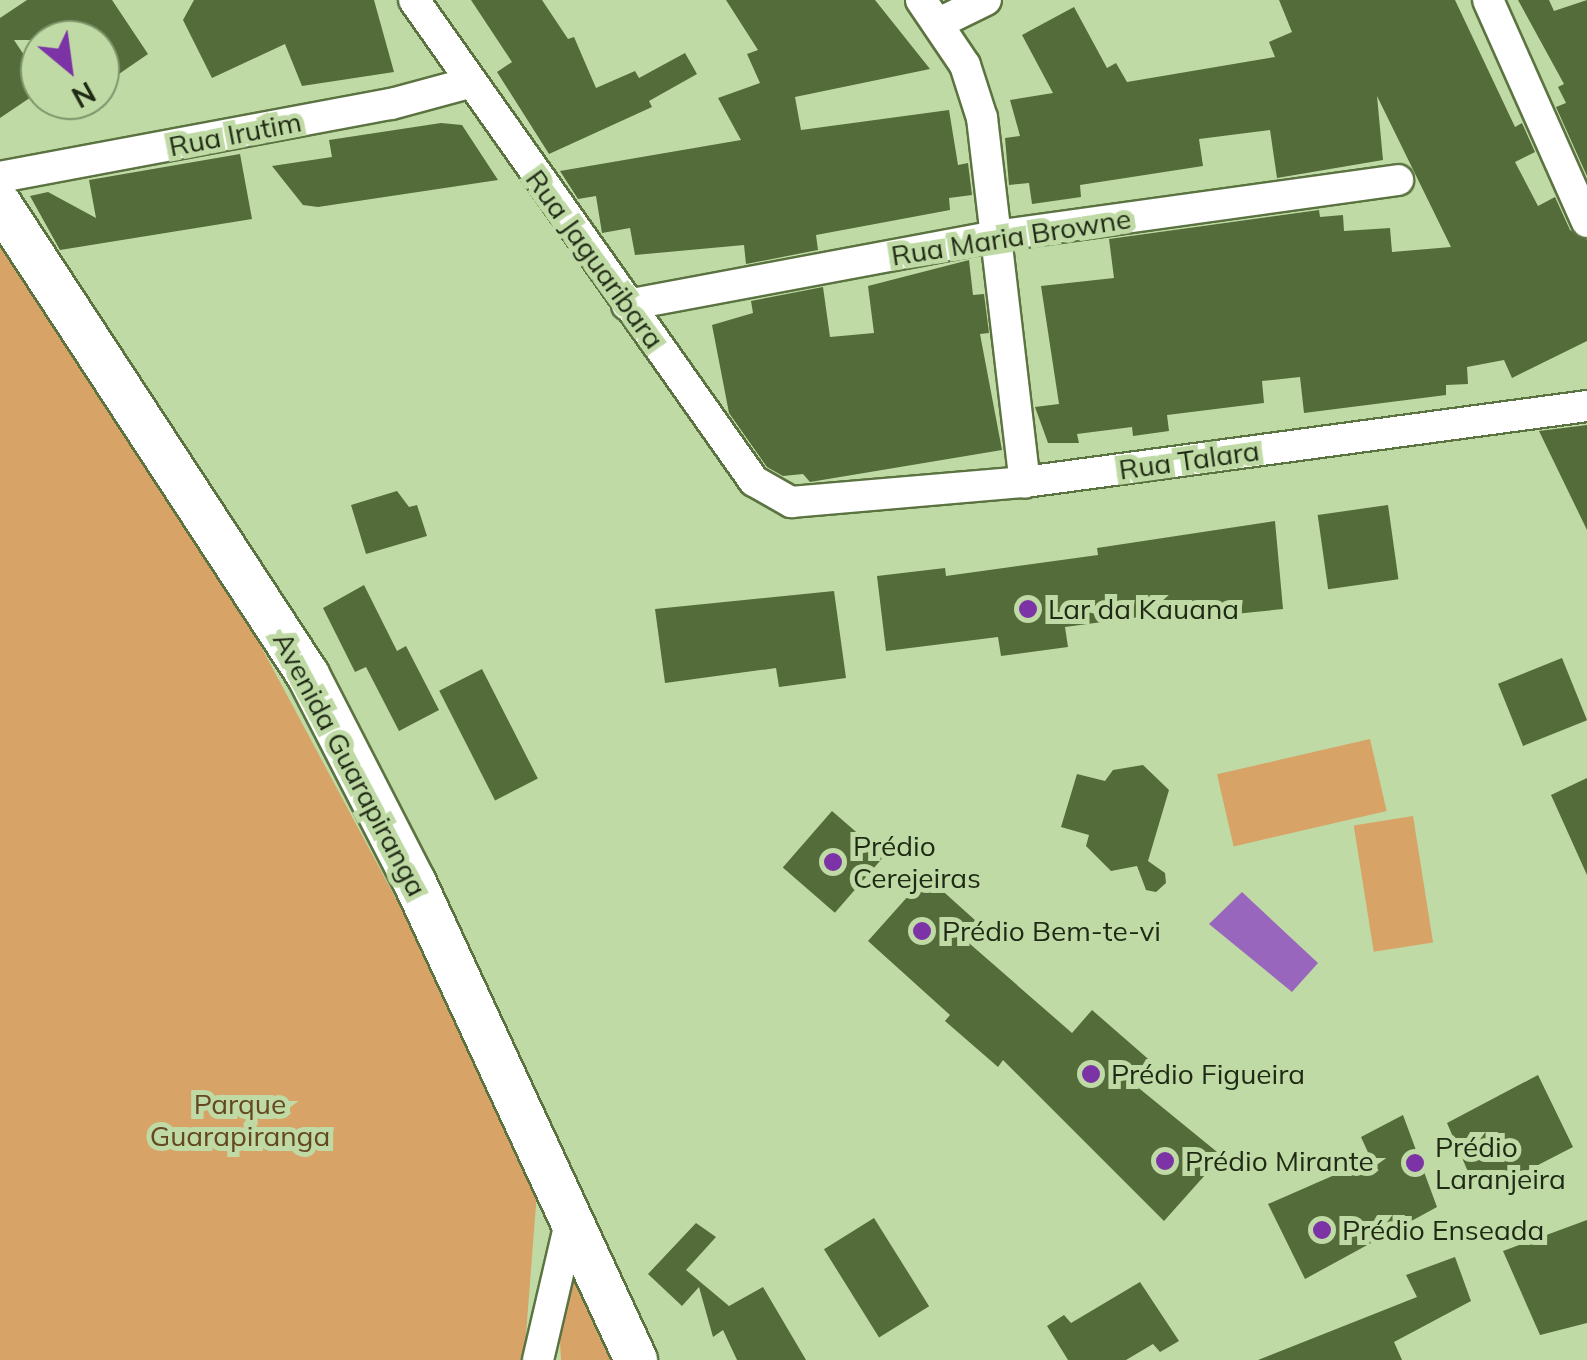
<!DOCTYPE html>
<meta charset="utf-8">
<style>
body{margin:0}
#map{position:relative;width:1587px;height:1360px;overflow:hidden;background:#bfdaa4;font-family:Mulish,sans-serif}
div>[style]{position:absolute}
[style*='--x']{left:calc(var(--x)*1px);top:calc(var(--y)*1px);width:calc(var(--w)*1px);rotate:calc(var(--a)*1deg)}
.green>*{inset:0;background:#d7a367;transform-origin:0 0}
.water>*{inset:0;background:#9966be}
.building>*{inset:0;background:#546b3a;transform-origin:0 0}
.roads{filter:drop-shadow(2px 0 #5b7341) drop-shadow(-2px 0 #5b7341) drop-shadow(0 2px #5b7341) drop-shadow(0 -2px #5b7341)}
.street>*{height:30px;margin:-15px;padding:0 15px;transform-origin:15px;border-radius:15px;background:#fff}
.secondary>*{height:42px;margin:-21px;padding:0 21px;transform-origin:21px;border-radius:21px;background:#fff}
.dots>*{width:28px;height:28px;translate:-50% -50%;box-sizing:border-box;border:5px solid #bfdaa4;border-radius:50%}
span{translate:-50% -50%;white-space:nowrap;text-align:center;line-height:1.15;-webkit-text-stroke:10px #bfdaa4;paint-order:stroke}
.street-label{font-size:28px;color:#1f2a15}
.poi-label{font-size:28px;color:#1f2a15}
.left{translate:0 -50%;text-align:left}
.park-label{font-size:28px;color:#654721}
.north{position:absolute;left:20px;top:20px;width:100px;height:100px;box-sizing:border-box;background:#bfdaa4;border:2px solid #7f946b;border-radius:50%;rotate:151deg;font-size:28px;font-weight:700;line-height:40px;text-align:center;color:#1f2a15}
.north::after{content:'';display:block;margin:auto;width:35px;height:45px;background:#7b33a6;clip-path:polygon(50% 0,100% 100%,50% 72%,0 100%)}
</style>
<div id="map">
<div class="green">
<div style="clip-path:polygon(0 214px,174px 484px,539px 1166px,524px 1360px,0 1360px)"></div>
<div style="left:1370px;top:739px;width:74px;height:157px;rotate:77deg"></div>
<div style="left:1413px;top:816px;width:128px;height:60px;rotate:81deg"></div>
<div style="clip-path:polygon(572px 1268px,627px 1360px,561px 1360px,559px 1321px)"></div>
</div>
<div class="water">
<div style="clip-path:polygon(1242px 892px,1318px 963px,1292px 992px,1209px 924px)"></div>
</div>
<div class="building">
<div style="clip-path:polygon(27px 0,112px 0,148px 54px,100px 87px,100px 40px,14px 40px,40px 79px,40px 91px,0 118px,0 18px)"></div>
<div style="clip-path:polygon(194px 0,374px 0,394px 72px,302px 86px,285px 44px,212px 78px,183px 20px)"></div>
<div style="clip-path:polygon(471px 0,542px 0,568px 39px,574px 37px,596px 88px,635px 71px,639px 78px,685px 53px,697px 74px,649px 101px,652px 107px,549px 154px,497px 72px,512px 62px)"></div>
<div style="clip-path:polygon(726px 0,875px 0,930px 69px,795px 97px,801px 130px,949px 110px,958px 165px,968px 163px,972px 195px,949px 198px,950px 210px,816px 235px,818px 250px,746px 264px,744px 245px,635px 255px,630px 228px,602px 233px,596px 196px,578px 199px,560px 171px,741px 140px,718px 98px,760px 83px,747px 54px,758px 50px)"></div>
<div style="clip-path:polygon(1279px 0,1455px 0,1515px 127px,1522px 123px,1535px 152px,1515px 162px,1538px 206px,1555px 197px,1570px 230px,1587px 240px,1587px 341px,1512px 378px,1504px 360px,1467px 367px,1468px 384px,1446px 385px,1446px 395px,1304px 413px,1300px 377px,1262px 381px,1264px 403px,1167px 415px,1169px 431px,1133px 436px,1132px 427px,1077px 434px,1079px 443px,1048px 443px,1035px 407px,1059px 404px,1041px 286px,1114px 278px,1109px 239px,1319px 210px,1320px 217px,1343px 215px,1344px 231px,1390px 228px,1392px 252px,1451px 247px,1377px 96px,1383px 160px,1277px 178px,1270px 130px,1199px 139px,1203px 166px,1080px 185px,1081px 197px,1032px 204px,1029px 183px,1009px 185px,1005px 138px,1020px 136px,1010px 100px,1053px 93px,1022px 35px,1074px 7px,1107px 68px,1116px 63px,1127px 82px,1275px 57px,1269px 42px,1292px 32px)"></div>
<div style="clip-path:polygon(1518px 0,1549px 0,1554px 11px,1587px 0,1587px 176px,1556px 107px,1566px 103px,1558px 87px,1564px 84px)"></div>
<div style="clip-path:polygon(441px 123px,462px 125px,498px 180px,318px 207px,303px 205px,272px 166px,332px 157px,329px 140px)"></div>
<div style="clip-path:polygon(240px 154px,252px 219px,60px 250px,30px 196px,48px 192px,96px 218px,89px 180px)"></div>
<div style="clip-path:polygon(969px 260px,973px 295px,984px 294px,989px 333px,980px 334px,1002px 450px,810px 482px,803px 474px,783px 476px,767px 467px,729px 413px,712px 325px,753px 313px,751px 301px,823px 287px,830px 337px,874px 333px,868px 286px)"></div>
<div style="clip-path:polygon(1587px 425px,1587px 530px,1539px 431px)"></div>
<div style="clip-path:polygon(397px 491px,409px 507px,417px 505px,427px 536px,366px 554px,351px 505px)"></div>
<div style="left:1388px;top:505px;width:75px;height:71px;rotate:82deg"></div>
<div style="clip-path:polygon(1275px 521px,1283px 609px,1215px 616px,1214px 607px,1065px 627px,1068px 647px,1001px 656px,998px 637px,886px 651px,877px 576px,945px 568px,946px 576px,1098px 555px,1097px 548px)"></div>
<div style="clip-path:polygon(364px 585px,397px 651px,406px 646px,439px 710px,399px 731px,366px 667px,355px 672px,323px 608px)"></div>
<div style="clip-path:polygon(834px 591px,846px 678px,779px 687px,776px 668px,665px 683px,655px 609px)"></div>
<div style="left:1562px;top:658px;width:67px;height:69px;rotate:68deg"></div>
<div style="left:482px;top:669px;width:123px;height:48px;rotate:63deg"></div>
<div style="clip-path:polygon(1143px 765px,1169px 790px,1148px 861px,1165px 873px,1166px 883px,1156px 892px,1146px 890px,1137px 866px,1111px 871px,1086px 846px,1089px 835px,1061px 827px,1077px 774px,1105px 781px,1113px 770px)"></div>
<div style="clip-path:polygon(1587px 778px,1587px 875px,1551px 795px)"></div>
<div style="left:832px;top:811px;width:69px;height:75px;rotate:41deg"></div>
<div style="clip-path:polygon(926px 876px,976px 921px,962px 937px,1072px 1033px,1092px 1010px,1154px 1064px,1135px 1085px,1222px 1156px,1164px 1221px,1003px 1060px,998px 1067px,945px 1021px,950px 1015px,868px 941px)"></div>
<div style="clip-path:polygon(1538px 1075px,1573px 1147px,1507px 1181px,1503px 1174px,1475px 1188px,1447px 1123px)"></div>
<div style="clip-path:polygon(1403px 1115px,1437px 1207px,1305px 1279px,1268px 1204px,1371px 1159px,1361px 1137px)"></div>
<div style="left:874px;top:1218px;width:104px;height:59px;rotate:58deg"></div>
<div style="clip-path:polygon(1587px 1220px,1587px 1323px,1540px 1335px,1503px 1251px)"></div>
<div style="clip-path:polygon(696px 1223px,716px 1237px,686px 1270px,729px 1306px,763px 1287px,806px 1360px,737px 1360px,723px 1330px,713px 1337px,699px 1287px,682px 1306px,648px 1274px)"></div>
<div style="clip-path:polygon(1455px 1257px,1471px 1301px,1394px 1342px,1402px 1360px,1258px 1360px,1417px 1297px,1406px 1275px)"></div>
<div style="clip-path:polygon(1140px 1282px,1179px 1341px,1160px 1352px,1153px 1344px,1126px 1360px,1068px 1360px,1047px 1326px,1064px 1315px,1071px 1323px)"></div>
</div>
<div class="roads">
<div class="street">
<div style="--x:414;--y:0;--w:589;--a:54.75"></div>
<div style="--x:754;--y:481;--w:43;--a:29.6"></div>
<div style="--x:791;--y:502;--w:235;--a:-4.9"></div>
<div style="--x:1025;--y:482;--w:567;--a:-7.7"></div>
<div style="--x:921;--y:0;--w:78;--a:55.9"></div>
<div style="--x:965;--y:65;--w:56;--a:72.2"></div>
<div style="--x:982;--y:118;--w:367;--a:83.3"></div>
<div style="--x:1488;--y:0;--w:243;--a:66"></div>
<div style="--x:941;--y:22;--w:50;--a:-26.1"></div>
<div style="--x:0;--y:177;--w:398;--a:-10.6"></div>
<div style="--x:391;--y:104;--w:81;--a:-15.1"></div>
<div style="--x:627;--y:305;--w:374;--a:-10.6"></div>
<div style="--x:995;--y:236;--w:407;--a:-7.9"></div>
<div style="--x:538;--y:1360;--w:137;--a:-76.9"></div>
</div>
<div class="secondary">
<div style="--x:0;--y:204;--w:563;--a:56.82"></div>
<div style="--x:308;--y:675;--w:232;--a:62.8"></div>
<div style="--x:414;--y:881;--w:528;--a:65.13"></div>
</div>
</div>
<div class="dots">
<div style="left:1028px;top:609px;background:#7b33a6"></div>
<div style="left:833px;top:862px;background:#7b33a6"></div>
<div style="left:922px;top:931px;background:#7b33a6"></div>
<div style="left:1091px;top:1074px;background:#7b33a6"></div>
<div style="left:1165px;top:1161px;background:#7b33a6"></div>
<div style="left:1415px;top:1163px;background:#7b33a6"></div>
<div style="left:1322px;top:1230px;background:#7b33a6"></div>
</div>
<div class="street-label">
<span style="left:235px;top:134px;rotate:-11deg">Rua Irutim</span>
<span style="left:1011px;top:237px;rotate:-9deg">Rua Maria Browne</span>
<span style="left:595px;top:259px;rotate:54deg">Rua Jaguaribara</span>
<span style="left:1189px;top:460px;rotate:-8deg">Rua Talara</span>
<span style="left:350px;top:764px;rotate:62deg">Avenida Guarapiranga</span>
</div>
<div class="poi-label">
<span class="left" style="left:1048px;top:609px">Lar da Kauana</span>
<span class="left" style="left:853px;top:862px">Prédio<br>Cerejeiras</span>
<span class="left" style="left:942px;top:931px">Prédio Bem-te-vi</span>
<span class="left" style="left:1111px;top:1074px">Prédio Figueira</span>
<span class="left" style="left:1435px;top:1163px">Prédio<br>Laranjeira</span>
<span class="left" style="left:1185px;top:1161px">Prédio Mirante</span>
<span class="left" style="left:1342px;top:1230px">Prédio Enseada</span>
</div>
<div class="park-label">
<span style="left:240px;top:1120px">Parque<br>Guarapiranga</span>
</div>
<div class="north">N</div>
</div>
